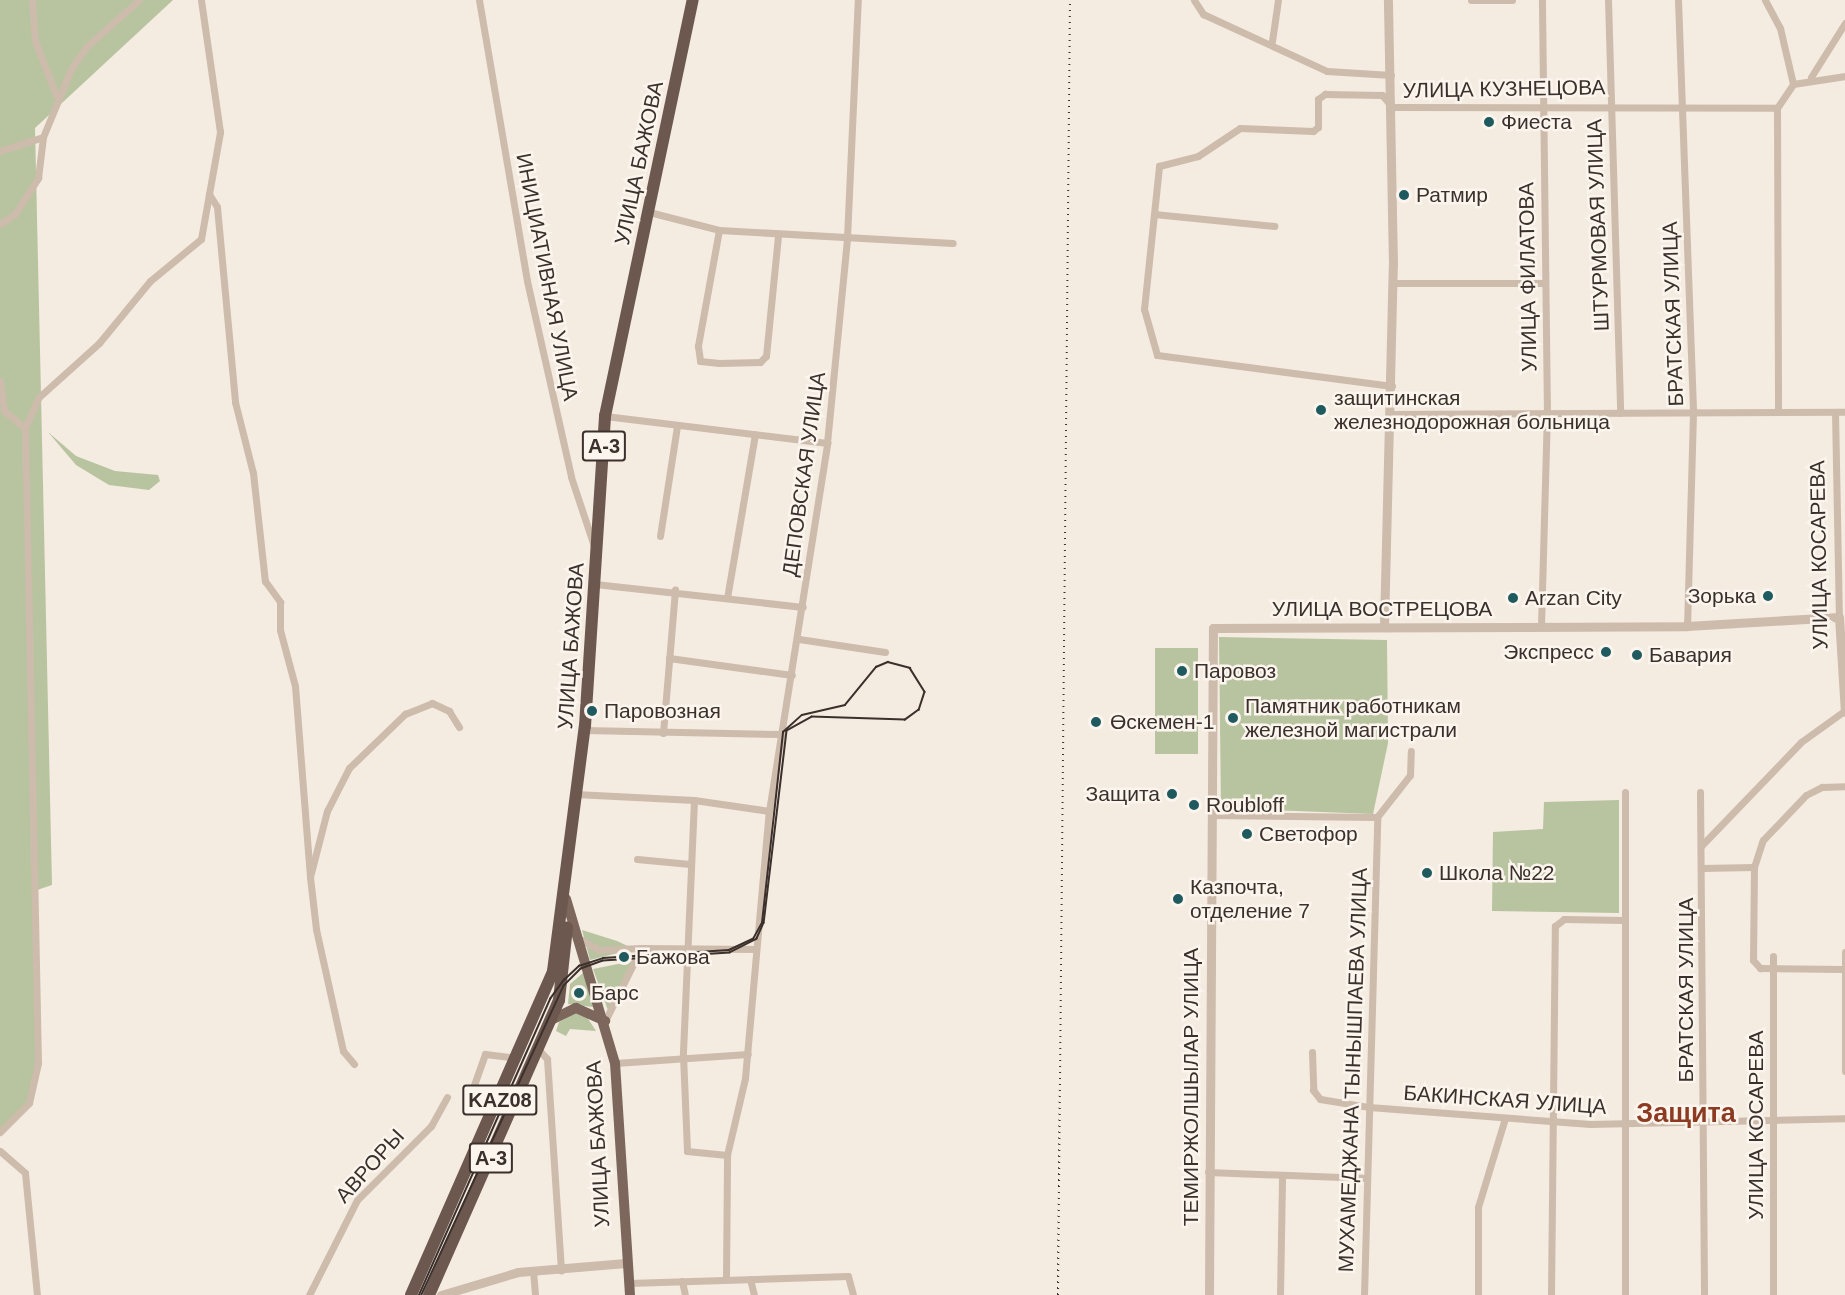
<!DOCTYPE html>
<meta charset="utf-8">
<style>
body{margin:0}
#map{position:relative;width:1845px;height:1295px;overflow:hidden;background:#f4ebe1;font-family:Helvetica,sans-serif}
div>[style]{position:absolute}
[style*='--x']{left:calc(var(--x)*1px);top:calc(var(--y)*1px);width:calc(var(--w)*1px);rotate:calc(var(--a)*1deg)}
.green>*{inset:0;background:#b8c4a0;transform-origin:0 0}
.minor>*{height:7px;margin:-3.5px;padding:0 3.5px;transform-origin:3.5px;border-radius:3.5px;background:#cdbbac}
.tertiary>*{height:9px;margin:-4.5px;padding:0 4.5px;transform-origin:4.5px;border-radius:4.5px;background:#cdbbac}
.primary>*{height:10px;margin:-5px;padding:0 5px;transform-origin:5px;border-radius:5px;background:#7d675c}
.trunk>*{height:12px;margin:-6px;padding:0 6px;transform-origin:6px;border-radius:6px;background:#6c584f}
.tram>*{height:1.5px;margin:-0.75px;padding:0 0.75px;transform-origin:0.75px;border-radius:0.75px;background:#3b302b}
.rail>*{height:2px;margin-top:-1px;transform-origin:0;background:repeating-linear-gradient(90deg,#3b302b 0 1.5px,transparent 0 6px)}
.dots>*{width:16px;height:16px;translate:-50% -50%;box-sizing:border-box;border:3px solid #fbf5ee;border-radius:50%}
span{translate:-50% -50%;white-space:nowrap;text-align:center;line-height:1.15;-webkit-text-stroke:5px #fbf5ee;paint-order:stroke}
.shield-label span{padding:2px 4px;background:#fbf5ee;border:2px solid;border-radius:4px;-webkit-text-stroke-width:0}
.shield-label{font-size:20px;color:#3b302b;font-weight:700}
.street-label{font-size:21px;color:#3b302b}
.poi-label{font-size:21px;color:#3b302b}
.left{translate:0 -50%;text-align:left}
.right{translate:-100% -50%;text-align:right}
.district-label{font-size:27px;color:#8c3b22;font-weight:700}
</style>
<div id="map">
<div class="green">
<div style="clip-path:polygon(0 0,173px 0,35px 128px,52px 885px,34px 891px,38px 1063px,29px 1103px,0 1131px)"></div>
<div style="clip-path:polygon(48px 432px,76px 456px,115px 471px,158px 475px,160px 481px,149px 490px,109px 485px,76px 465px)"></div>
<div style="clip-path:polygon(1219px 637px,1387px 640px,1388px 743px,1373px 814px,1221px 808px)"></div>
<div style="left:1155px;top:648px;width:43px;height:106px"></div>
<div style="clip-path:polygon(1619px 800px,1619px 913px,1492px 911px,1493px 832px,1543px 829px,1544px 802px)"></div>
<div style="clip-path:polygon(582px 930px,617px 941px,634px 949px,590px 960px)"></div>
<div style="clip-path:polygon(633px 961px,609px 1013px,593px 969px)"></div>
<div style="clip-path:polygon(583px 973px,585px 976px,593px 1007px,568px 1004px,570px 984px)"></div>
<div style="clip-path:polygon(576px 1012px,585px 1014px,596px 1031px,570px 1029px,566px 1036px,556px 1031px,559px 1022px)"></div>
</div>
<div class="minor">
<div style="--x:32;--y:0;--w:41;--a:85.8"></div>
<div style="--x:35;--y:41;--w:58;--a:68.7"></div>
<div style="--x:479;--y:0;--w:285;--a:80.3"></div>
<div style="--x:527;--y:281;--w:201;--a:77.3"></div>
<div style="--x:571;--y:477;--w:73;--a:71.6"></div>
<div style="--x:1194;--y:0;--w:17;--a:57"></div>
<div style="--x:1203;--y:14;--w:136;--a:24.7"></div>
<div style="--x:1327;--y:71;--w:64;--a:3.6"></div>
<div style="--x:1471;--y:0;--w:41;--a:0"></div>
<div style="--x:1608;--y:0;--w:413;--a:88.3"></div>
<div style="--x:1678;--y:0;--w:413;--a:87.9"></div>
<div style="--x:1693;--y:413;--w:213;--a:91.6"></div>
<div style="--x:1765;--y:0;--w:32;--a:62"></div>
<div style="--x:1780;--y:28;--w:57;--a:76.9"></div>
<div style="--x:1272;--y:41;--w:41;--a:-81.7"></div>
<div style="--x:1811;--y:77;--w:64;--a:-57.8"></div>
<div style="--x:1777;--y:108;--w:303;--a:89.8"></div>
<div style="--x:0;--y:151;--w:45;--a:-18"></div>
<div style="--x:43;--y:137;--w:74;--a:-67.6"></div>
<div style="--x:71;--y:69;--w:28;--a:-55"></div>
<div style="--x:87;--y:46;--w:69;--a:-41.5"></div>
<div style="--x:209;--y:194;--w:15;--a:58"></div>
<div style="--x:217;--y:207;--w:196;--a:84.7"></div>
<div style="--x:235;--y:402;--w:73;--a:75.8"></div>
<div style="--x:253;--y:473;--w:109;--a:83.7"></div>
<div style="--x:265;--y:581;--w:26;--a:54"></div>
<div style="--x:280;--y:602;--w:28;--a:90"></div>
<div style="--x:280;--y:630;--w:58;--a:75"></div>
<div style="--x:295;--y:686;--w:192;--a:85.5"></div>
<div style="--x:649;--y:212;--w:72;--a:14.4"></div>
<div style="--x:719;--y:230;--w:234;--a:3.2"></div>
<div style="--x:1154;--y:214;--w:121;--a:5.7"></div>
<div style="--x:0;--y:224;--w:18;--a:-34"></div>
<div style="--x:15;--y:214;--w:43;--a:-57.4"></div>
<div style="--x:38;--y:178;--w:41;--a:-83"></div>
<div style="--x:719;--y:230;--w:118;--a:100.3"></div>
<div style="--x:698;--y:346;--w:15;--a:82"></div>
<div style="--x:700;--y:361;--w:19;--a:6"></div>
<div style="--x:719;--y:363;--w:41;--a:-1.4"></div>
<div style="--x:760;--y:362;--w:8;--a:-45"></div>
<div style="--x:766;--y:356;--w:122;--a:-84.3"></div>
<div style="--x:1393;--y:283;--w:152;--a:0"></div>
<div style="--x:0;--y:381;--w:30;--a:82"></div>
<div style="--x:4;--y:411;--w:27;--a:39"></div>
<div style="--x:1392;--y:386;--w:237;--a:-172.5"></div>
<div style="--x:1157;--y:355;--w:48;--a:-105.8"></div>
<div style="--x:1144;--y:309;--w:144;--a:-84"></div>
<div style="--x:1159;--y:166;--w:40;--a:-14.4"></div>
<div style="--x:1198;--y:156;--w:50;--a:-33.7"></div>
<div style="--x:1240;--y:128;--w:73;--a:2.4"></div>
<div style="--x:1313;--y:131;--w:6;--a:-39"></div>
<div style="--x:1318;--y:127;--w:28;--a:-90"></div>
<div style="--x:1318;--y:99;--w:9;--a:-36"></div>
<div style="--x:1325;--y:94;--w:57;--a:1"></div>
<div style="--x:1382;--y:95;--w:16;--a:50"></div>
<div style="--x:1392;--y:107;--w:385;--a:0.1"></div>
<div style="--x:1777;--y:108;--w:29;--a:-56"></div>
<div style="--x:1793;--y:84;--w:53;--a:-8.7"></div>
<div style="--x:1835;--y:412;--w:205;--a:88.9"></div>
<div style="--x:1392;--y:414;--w:453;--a:-0.3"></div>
<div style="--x:605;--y:416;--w:224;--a:6.9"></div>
<div style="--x:660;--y:536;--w:111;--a:-81.2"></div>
<div style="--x:595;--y:584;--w:209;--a:6.3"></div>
<div style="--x:727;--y:598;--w:166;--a:-80.3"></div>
<div style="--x:1541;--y:626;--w:212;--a:-88.4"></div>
<div style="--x:1547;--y:414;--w:414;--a:-90.7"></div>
<div style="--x:799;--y:639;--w:87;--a:8.6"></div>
<div style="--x:669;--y:658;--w:124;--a:7.9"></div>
<div style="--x:584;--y:730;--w:196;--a:1.2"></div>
<div style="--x:663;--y:733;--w:144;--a:-85.2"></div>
<div style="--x:1625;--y:792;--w:503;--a:90"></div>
<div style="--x:1700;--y:792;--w:503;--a:89.54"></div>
<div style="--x:575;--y:794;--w:119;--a:2.9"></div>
<div style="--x:694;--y:800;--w:76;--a:8.3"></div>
<div style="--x:694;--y:800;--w:255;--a:92.5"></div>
<div style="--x:683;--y:1055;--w:96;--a:87.6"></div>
<div style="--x:687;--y:1151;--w:40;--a:5.7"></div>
<div style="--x:1212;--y:815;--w:165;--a:0.7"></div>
<div style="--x:1701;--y:846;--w:144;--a:-46.1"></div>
<div style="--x:1801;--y:742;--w:53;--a:-35.8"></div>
<div style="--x:637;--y:859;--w:53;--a:5.4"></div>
<div style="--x:1754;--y:867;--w:93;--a:90.6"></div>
<div style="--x:1753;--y:960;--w:11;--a:49"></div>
<div style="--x:1760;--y:968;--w:83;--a:0.7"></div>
<div style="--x:1702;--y:868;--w:52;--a:-1.1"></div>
<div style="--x:1754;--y:867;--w:28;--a:-72"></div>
<div style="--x:1763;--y:840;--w:62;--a:-46.3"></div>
<div style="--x:1806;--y:795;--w:18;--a:-27"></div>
<div style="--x:1822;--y:787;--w:23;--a:-2"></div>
<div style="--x:580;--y:939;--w:22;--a:30"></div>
<div style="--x:599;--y:950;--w:42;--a:-2.7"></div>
<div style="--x:1845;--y:952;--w:119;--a:90"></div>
<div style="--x:1773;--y:956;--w:339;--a:90"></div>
<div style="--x:605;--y:1021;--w:81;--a:-63.7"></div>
<div style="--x:641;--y:948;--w:115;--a:0.5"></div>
<div style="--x:539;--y:1050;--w:12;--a:48"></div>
<div style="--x:547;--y:1059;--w:212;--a:86.2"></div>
<div style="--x:1312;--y:1052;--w:38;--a:88"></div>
<div style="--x:1313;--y:1090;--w:11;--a:52"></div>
<div style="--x:1320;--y:1099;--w:50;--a:9.3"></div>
<div style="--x:1369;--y:1107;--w:222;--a:4.4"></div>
<div style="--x:1590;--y:1124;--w:255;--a:-1.3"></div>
<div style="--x:615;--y:1063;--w:133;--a:-3.9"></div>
<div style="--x:354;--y:1064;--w:17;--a:-130"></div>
<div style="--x:343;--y:1051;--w:125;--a:-102.5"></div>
<div style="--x:316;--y:929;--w:52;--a:-96.6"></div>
<div style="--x:310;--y:877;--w:68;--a:-75.6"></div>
<div style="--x:327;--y:811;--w:48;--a:-62.9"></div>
<div style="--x:349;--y:768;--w:78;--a:-44"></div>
<div style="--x:405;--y:714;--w:29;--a:-22"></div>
<div style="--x:432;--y:703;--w:19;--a:25"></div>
<div style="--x:449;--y:711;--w:19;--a:58"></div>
<div style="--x:469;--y:1099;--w:48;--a:-70.4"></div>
<div style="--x:485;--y:1054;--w:31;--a:7"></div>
<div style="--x:0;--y:1132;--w:41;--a:-45"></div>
<div style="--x:29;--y:1103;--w:41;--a:-77.3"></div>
<div style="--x:38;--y:1063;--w:635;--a:-91.17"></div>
<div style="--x:25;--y:428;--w:34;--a:-66"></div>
<div style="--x:39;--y:397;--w:81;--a:-42"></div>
<div style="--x:99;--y:343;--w:80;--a:-50.6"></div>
<div style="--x:150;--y:281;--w:66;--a:-39.5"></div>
<div style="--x:201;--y:239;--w:109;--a:-79.9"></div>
<div style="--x:220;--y:132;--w:133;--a:-98.2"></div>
<div style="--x:0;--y:1151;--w:33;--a:41"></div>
<div style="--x:25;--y:1173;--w:123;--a:84.4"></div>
<div style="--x:1208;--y:1172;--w:159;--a:2.2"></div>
<div style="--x:533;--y:1271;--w:24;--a:85"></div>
<div style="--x:726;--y:1278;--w:123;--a:-89.5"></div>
<div style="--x:727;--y:1155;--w:79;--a:-76.8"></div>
<div style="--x:745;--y:1078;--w:268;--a:-84.9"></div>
<div style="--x:769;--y:811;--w:373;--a:-81"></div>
<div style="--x:827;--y:443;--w:206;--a:-84.4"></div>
<div style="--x:847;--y:238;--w:238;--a:-87.4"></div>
<div style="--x:750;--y:1279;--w:16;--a:76"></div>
<div style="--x:682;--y:1281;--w:14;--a:78"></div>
<div style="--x:629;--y:1283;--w:219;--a:-1.8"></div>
<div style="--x:848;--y:1276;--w:20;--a:75"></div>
<div style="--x:309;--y:1295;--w:106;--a:-63.2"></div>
<div style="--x:357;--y:1200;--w:105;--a:-45"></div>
<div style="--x:431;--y:1126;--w:33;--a:-61"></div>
<div style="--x:1280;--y:1295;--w:120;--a:-89"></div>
<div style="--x:1364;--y:1295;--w:478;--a:-88.4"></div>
<div style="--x:1377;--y:817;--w:53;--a:-51.8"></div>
<div style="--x:1410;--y:775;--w:24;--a:-88"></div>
<div style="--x:1478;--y:1295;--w:88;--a:-90"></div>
<div style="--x:1478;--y:1207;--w:93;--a:-73.1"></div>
<div style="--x:1551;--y:1295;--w:369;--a:-89.4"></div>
<div style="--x:1555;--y:926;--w:11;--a:-38"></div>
<div style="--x:1564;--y:919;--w:60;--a:1"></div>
</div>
<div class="tertiary">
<div style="--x:1384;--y:626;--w:361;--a:-88.6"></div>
<div style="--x:1393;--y:265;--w:265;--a:-91.1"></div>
<div style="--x:441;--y:1295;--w:80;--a:-16.6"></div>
<div style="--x:518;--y:1272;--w:108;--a:-4.8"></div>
<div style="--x:1209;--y:1295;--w:667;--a:-89.66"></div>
<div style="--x:1213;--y:628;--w:474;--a:-0.2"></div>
<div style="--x:1687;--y:626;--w:152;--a:-3.4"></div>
<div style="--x:1839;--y:617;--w:95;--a:86.4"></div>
</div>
<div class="primary">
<div style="--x:566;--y:899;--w:171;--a:73.4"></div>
<div style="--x:615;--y:1063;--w:232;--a:86.3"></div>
<div style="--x:551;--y:1020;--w:28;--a:-26"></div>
<div style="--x:576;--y:1008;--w:32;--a:24"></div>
</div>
<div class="trunk">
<div style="--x:411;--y:1295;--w:354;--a:-66.3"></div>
<div style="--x:553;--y:971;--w:247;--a:-82.6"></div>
<div style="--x:585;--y:726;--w:311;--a:-86.3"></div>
<div style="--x:605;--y:416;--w:425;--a:-78.1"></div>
<div style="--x:429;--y:1295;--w:322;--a:-66.2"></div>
<div style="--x:559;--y:1000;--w:73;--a:-83.7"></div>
</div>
<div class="tram">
<div style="--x:419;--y:1295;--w:324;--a:-66.1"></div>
<div style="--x:550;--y:999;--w:24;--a:-54"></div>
<div style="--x:564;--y:980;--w:21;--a:-43"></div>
<div style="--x:579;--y:966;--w:25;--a:-18"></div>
<div style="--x:603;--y:958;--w:126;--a:-3.6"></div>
<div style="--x:729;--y:950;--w:26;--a:-25"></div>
<div style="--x:753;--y:939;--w:18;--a:-61"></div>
<div style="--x:762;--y:923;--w:192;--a:-83.7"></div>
<div style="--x:783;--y:732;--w:25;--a:-42"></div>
<div style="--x:802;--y:715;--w:44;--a:-13.1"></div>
<div style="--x:845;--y:705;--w:49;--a:-50.8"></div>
<div style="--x:876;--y:667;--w:13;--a:-23"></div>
<div style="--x:888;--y:662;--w:23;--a:15"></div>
<div style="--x:910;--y:668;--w:28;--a:58"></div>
<div style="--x:925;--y:692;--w:19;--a:108"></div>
<div style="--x:919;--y:710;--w:17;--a:144"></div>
<div style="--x:905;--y:720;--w:93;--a:-178.2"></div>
<div style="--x:812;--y:717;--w:29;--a:151"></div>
<div style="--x:787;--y:731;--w:193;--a:96.8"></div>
<div style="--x:764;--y:923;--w:17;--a:114"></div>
<div style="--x:757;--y:939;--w:30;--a:153"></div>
<div style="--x:730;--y:953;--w:127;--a:176.4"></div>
<div style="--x:603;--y:961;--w:23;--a:160"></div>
<div style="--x:581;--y:969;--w:24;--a:135"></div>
<div style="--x:564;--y:986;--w:340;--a:114.7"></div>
</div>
<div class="rail">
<div style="--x:1058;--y:1295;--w:1295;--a:-89.47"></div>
</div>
<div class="dots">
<div style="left:1489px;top:122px;background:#1f5a5e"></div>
<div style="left:1404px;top:195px;background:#1f5a5e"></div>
<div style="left:1321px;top:410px;background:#1f5a5e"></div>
<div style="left:1768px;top:596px;background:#1f5a5e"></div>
<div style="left:1513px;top:598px;background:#1f5a5e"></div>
<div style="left:1606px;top:652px;background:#1f5a5e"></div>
<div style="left:1637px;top:655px;background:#1f5a5e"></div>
<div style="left:1182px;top:671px;background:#1f5a5e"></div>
<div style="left:592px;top:711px;background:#1f5a5e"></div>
<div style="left:1233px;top:718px;background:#1f5a5e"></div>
<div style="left:1096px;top:722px;background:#1f5a5e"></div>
<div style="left:1172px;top:794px;background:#1f5a5e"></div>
<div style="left:1194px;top:805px;background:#1f5a5e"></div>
<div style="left:1247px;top:834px;background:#1f5a5e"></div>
<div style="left:1427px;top:873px;background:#1f5a5e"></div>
<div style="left:1178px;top:899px;background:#1f5a5e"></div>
<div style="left:624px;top:957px;background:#1f5a5e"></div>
<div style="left:579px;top:993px;background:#1f5a5e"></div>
</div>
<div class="shield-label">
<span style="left:604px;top:446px">A-3</span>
<span style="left:500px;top:1100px">KAZ08</span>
<span style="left:491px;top:1158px">А-3</span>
</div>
<div class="street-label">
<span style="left:1504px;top:89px;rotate:-1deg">УЛИЦА КУЗНЕЦОВА</span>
<span style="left:639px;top:163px;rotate:-78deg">УЛИЦА БАЖОВА</span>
<span style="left:1598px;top:225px;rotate:-92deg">ШТУРМОВАЯ УЛИЦА</span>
<span style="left:547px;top:277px;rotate:79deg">ИНИЦИАТИВНАЯ УЛИЦА</span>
<span style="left:1528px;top:277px;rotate:-91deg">УЛИЦА ФИЛАТОВА</span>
<span style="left:1673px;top:314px;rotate:-92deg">БРАТСКАЯ УЛИЦА</span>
<span style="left:804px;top:474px;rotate:-82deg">ДЕПОВСКАЯ УЛИЦА</span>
<span style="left:1819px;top:555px;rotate:-91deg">УЛИЦА КОСАРЕВА</span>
<span style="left:1382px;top:609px">УЛИЦА ВОСТРЕЦОВА</span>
<span style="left:571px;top:646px;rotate:-86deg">УЛИЦА БАЖОВА</span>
<span style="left:1686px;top:990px;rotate:-90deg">БРАТСКАЯ УЛИЦА</span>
<span style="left:1353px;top:1070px;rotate:-88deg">МУХАМЕДЖАНА ТЫНЫШПАЕВА УЛИЦА</span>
<span style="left:1191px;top:1087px;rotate:-90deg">ТЕМИРЖОЛШЫЛАР УЛИЦА</span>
<span style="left:1505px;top:1100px;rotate:4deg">БАКИНСКАЯ УЛИЦА</span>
<span style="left:1756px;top:1125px;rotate:-90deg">УЛИЦА КОСАРЕВА</span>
<span style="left:598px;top:1144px;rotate:-93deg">УЛИЦА БАЖОВА</span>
<span style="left:370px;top:1166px;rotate:-48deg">АВРОРЫ</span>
</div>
<div class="poi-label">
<span class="left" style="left:1501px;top:122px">Фиеста</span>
<span class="left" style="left:1416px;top:195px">Ратмир</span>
<span class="left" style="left:1334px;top:410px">защитинская<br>железнодорожная больница</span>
<span class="right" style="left:1756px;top:596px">Зорька</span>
<span class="left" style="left:1525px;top:598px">Arzan City</span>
<span class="right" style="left:1594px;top:652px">Экспресс</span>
<span class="left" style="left:1649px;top:655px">Бавария</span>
<span class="left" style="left:1194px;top:671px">Паровоз</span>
<span class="left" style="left:1245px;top:718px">Памятник работникам<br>железной магистрали</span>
<span class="left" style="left:604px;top:711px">Паровозная</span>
<span class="left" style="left:1110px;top:722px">Өскемен-1</span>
<span class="right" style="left:1160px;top:794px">Защита</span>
<span class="left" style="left:1206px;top:805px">Roubloff</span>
<span class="left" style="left:1259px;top:834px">Светофор</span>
<span class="left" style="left:1439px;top:873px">Школа №22</span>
<span class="left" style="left:1190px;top:899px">Казпочта,<br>отделение 7</span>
<span class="left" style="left:636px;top:957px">Бажова</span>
<span class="left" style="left:591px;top:993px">Барс</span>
</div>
<div class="district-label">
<span style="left:1686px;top:1114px">Защита</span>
</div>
</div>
